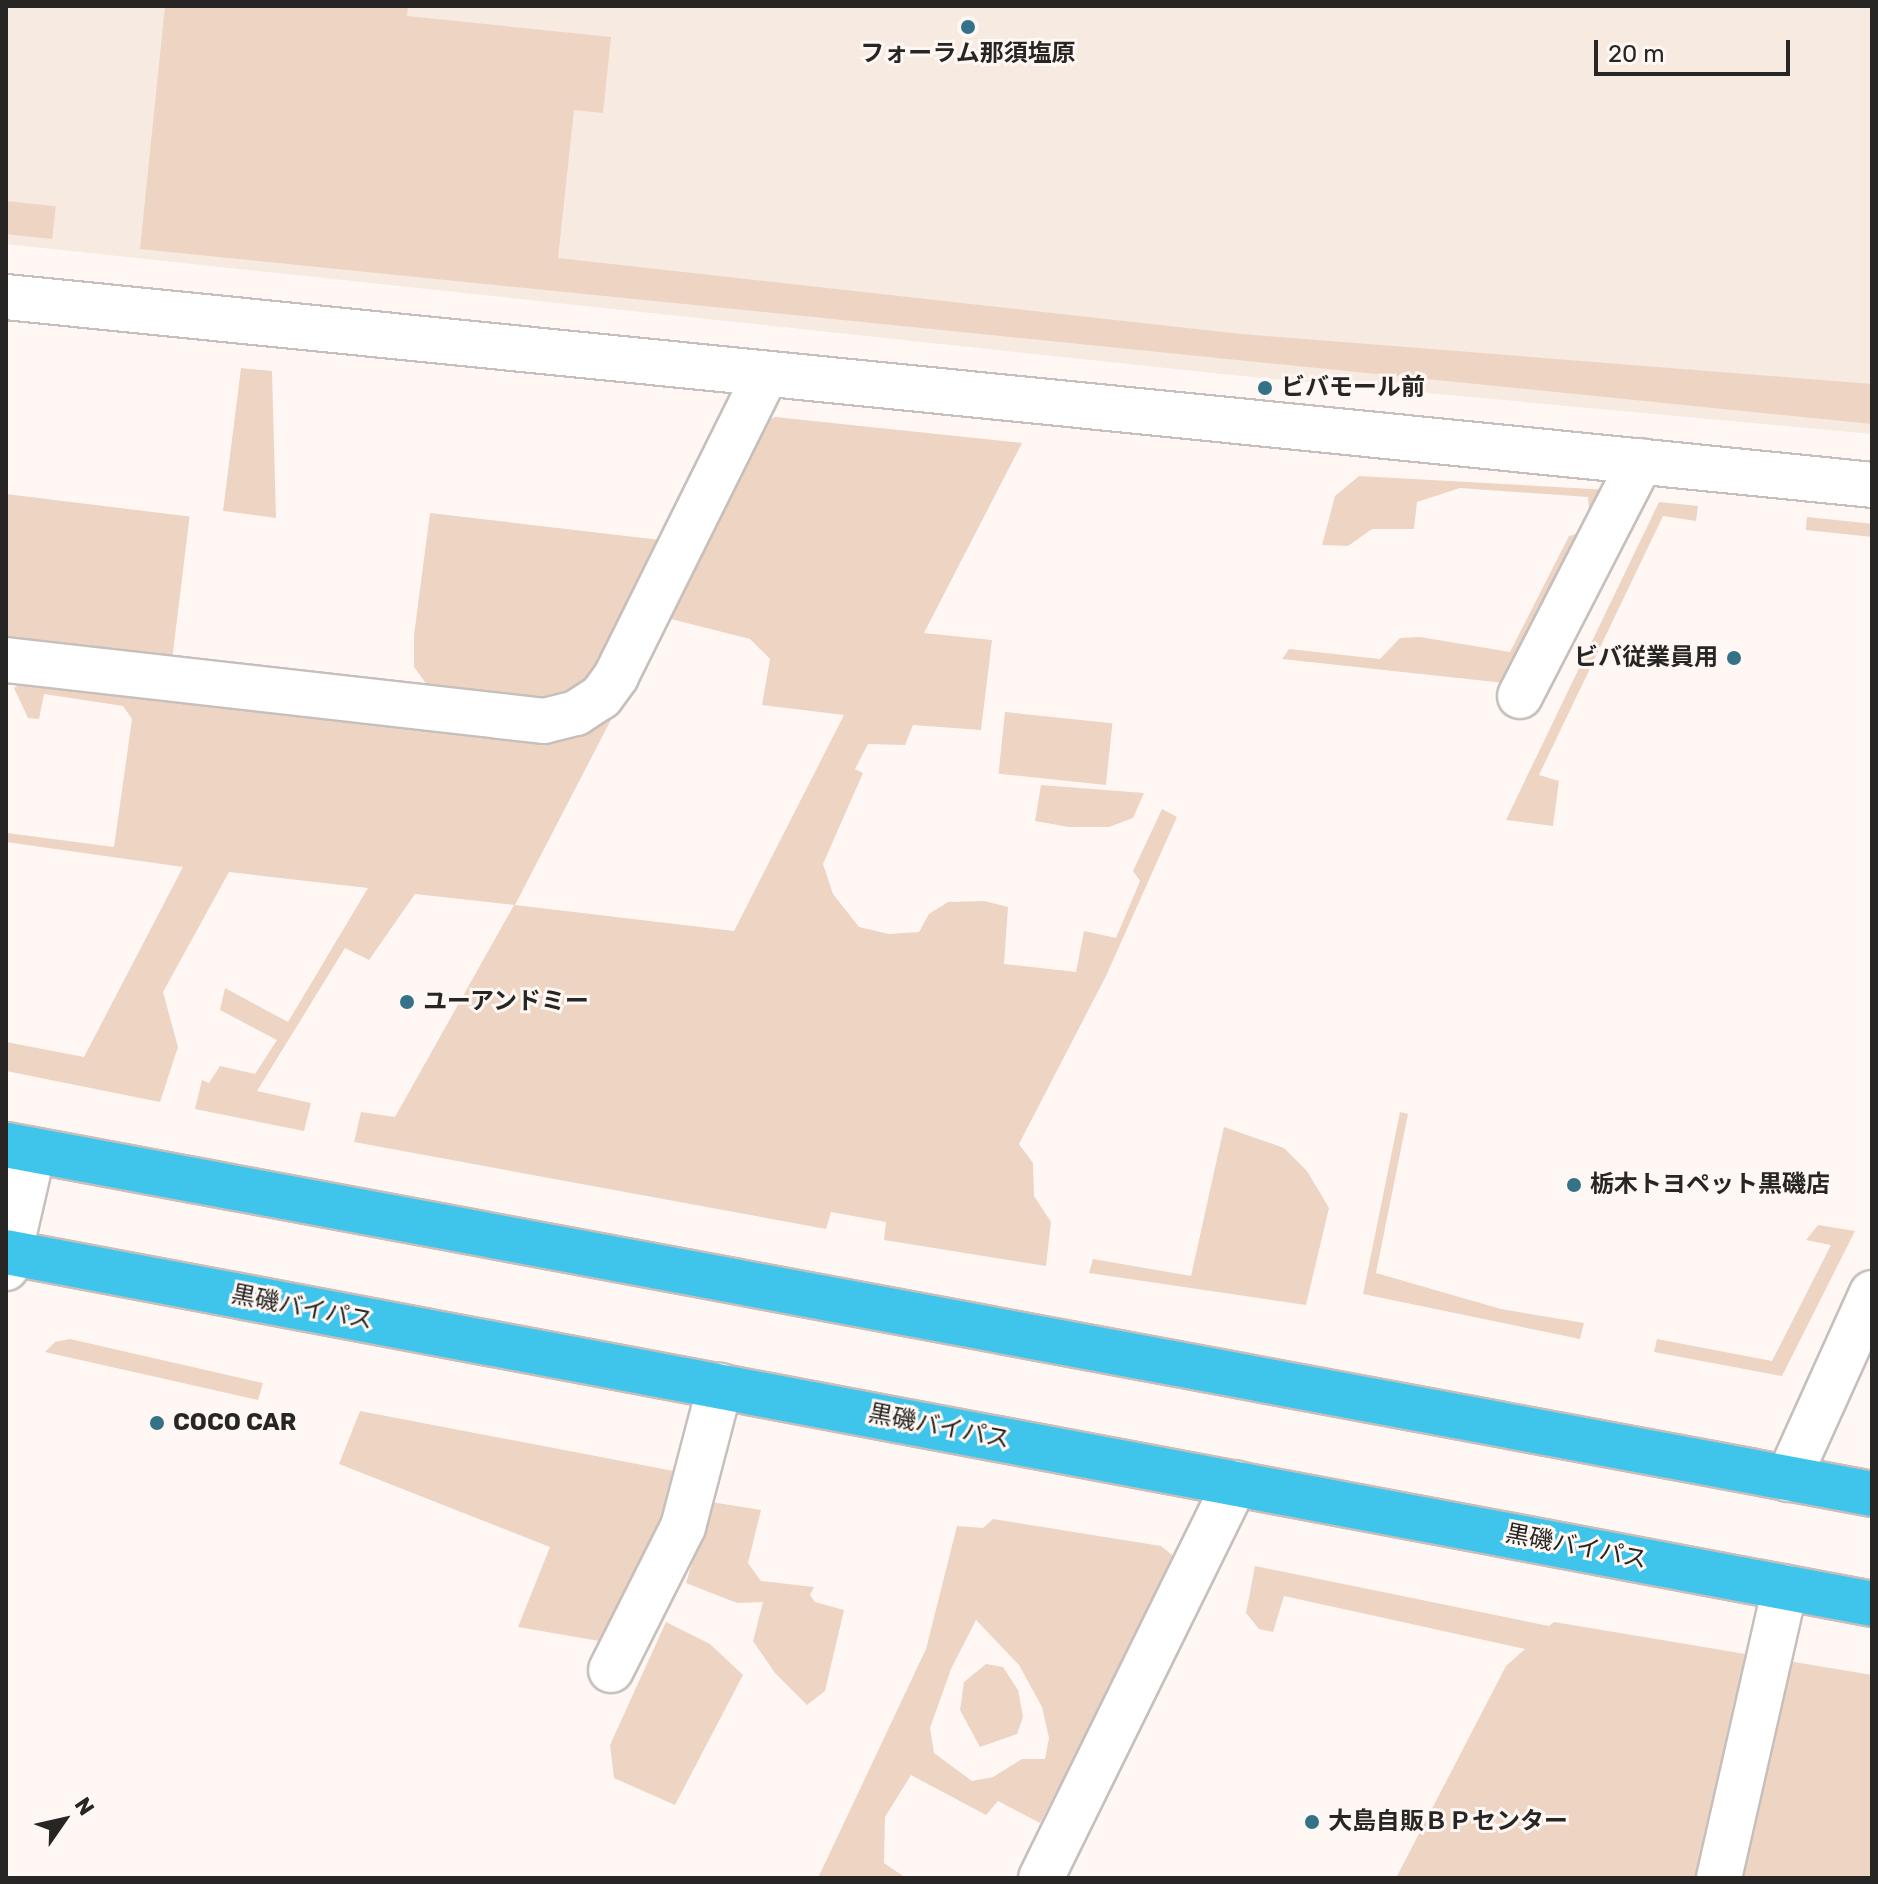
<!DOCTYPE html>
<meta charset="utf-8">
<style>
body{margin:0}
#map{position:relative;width:1878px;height:1884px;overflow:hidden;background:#fef7f3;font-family:Rubik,"Noto Sans JP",sans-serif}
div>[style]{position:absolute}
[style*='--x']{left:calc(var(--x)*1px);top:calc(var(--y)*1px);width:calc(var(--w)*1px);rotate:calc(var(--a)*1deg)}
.built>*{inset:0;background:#f7eae0}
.green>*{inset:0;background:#eed4c3;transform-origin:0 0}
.roads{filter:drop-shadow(2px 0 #c6bfbb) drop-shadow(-2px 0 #c6bfbb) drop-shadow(0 2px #c6bfbb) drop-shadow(0 -2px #c6bfbb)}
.minor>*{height:44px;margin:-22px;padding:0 22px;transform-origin:22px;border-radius:22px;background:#fff}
.highway>*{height:44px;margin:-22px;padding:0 22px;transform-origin:22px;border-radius:22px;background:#3fc4ec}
.dots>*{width:22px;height:22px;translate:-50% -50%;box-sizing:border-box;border:4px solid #fef7f3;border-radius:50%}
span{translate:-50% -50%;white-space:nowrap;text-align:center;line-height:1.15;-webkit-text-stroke:6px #fef7f3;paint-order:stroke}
.poi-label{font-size:24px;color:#282624;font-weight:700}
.left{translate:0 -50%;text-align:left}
.right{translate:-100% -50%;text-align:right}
.street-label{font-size:24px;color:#282624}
.frame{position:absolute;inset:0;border:8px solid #282624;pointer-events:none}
.north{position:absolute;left:24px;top:1780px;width:80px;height:80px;-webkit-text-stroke:6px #fef7f3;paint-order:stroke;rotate:56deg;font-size:22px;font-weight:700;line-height:32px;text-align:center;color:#282624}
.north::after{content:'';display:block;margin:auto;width:28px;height:36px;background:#282624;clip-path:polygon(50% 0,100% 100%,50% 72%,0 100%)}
.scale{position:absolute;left:1594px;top:40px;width:196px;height:36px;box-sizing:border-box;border:4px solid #282624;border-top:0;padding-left:10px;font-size:24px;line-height:28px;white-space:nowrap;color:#282624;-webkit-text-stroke:6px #fef7f3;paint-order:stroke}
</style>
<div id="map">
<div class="built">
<div style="clip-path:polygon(6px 6px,1872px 6px,1872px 434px,1232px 375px,6px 244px)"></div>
</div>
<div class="green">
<div style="clip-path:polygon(165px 6px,408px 6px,407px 16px,611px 37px,603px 113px,574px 110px,558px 258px,1241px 334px,1872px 384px,1872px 424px,140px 249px)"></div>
<div style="left:6px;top:201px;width:50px;height:33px;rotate:6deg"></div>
<div style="clip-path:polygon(241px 368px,272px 371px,276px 518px,223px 511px)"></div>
<div style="clip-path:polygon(775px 417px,1022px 443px,924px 633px,992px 640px,981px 730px,913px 725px,905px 745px,868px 744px,855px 769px,863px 773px,823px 864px,833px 894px,859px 927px,889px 934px,919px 932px,929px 914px,948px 902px,984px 901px,1008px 907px,1004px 964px,1076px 972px,1084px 931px,1116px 938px,1140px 881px,1133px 871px,1162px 809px,1177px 817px,1106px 976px,1019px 1144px,1033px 1163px,1034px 1196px,1051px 1222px,1046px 1266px,884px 1240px,886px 1222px,831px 1212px,826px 1229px,354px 1142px,361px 1112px,395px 1117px,514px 905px,415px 894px,369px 960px,345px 948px,257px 1091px,311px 1103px,304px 1131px,195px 1109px,202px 1080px,209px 1083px,220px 1066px,255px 1074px,277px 1040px,220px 1010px,225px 988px,288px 1022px,368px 888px,229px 872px,163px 992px,178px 1047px,160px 1102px,6px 1071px,6px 1042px,84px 1057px,183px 867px,6px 842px,6px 829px,7px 833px,114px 847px,132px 719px,123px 706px,44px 694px,39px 719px,28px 718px,14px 688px,34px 676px,544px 739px,628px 687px,515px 905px,734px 931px,844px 715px,762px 705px,770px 659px,750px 639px,663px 617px,755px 427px)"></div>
<div style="clip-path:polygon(1359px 476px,1610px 490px,1514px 684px,1282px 659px,1289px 649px,1380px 659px,1400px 638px,1420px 637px,1510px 652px,1569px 536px,1580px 533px,1589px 510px,1588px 497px,1460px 488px,1417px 502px,1414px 529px,1372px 529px,1348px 546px,1322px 545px,1335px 496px)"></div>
<div style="left:6px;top:494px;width:185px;height:144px;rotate:7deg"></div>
<div style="clip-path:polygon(1659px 502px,1698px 506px,1696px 521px,1663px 516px,1539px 775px,1559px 781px,1553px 826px,1506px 820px)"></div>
<div style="clip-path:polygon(430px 513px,669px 541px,593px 681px,549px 703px,433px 693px,414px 667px,414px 635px)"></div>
<div style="left:1807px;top:517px;width:65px;height:13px;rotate:6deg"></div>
<div style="left:1005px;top:712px;width:108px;height:62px;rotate:6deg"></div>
<div style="clip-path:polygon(1041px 785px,1144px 793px,1133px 818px,1109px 827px,1069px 827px,1035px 821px)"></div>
<div style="clip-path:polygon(1400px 1112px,1408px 1114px,1376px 1273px,1501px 1309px,1584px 1323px,1580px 1339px,1363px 1294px)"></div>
<div style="clip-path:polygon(1224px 1127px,1284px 1148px,1307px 1171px,1329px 1208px,1306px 1305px,1089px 1273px,1093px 1259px,1191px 1276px)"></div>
<div style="clip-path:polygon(1818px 1225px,1855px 1231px,1782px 1376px,1654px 1352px,1657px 1339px,1772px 1361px,1831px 1245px,1806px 1240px)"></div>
<div style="clip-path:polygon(70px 1339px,263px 1383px,258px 1400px,45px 1352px,55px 1342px)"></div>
<div style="clip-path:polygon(360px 1411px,679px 1472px,666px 1522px,605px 1642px,518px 1627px,550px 1547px,339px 1464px)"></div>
<div style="clip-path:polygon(711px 1502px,761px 1510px,748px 1563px,761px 1581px,814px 1587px,810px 1595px,815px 1602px,844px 1610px,825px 1691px,807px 1705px,775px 1673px,753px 1641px,763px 1602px,737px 1603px,686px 1583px)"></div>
<div style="clip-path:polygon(evenodd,993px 1519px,1161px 1546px,1177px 1559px,1040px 1823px,998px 1801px,986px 1815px,911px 1775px,885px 1817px,884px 1863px,906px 1878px,818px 1878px,926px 1649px,957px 1526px,983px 1528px,993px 1519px,976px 1620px,1019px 1665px,1042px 1707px,1049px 1738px,1045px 1759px,1022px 1759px,993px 1777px,972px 1781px,934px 1753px,930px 1728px,951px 1669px,976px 1620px)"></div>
<div style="clip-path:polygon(1255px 1566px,1549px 1626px,1554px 1622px,1872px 1675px,1872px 1878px,1396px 1878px,1506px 1666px,1525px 1649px,1284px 1596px,1273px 1632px,1259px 1629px,1246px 1613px)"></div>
<div style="clip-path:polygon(666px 1622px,710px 1644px,743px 1675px,675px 1805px,614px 1778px,610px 1745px)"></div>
<div style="clip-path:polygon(986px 1664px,1003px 1667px,1018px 1690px,1023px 1717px,1017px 1734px,980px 1747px,960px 1710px,964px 1682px)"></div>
</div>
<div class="roads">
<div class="minor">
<div style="--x:6;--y:297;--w:1875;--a:5.75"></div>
<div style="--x:6;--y:660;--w:541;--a:6.47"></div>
<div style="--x:544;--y:721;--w:33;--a:-14"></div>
<div style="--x:576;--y:713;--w:30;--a:-33"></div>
<div style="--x:601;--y:697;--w:26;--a:-54"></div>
<div style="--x:616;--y:676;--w:337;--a:-63.6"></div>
<div style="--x:1520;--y:696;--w:264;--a:-62.8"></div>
<div style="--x:6;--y:1268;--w:120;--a:-77"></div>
<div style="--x:1788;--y:1479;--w:204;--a:-65.7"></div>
<div style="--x:611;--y:1670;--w:160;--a:-63.3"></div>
<div style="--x:683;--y:1527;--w:146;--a:-75.3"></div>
<div style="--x:1041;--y:1878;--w:440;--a:-63.8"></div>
<div style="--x:1719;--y:1878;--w:298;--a:-77.2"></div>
</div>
<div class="highway">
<div style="--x:6;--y:1145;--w:1898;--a:10.59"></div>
<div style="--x:6;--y:1252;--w:1899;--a:10.68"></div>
</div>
</div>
<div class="dots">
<div style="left:968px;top:27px;background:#337287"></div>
<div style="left:1265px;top:388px;background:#337287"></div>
<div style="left:1734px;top:658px;background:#337287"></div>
<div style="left:407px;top:1002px;background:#337287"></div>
<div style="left:1574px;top:1185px;background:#337287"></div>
<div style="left:157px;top:1423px;background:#337287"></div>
<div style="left:1312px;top:1822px;background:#337287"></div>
</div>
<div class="poi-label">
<span style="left:968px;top:54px">フォーラム那須塩原</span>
<span class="left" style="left:1281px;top:388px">ビバモール前</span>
<span class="right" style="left:1718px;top:658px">ビバ従業員用</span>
<span class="left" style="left:423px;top:1002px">ユーアンドミー</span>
<span class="left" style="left:1590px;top:1185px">栃木トヨペット黒磯店</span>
<span class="left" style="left:173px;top:1423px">COCO CAR</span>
<span class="left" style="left:1328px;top:1822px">大島自販ＢＰセンター</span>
</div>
<div class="street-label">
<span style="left:302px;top:1308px;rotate:11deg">黒磯バイパス</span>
<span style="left:939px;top:1427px;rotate:11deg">黒磯バイパス</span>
<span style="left:1576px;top:1547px;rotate:11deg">黒磯バイパス</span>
</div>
<div class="frame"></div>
<div class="north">N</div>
<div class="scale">20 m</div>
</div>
